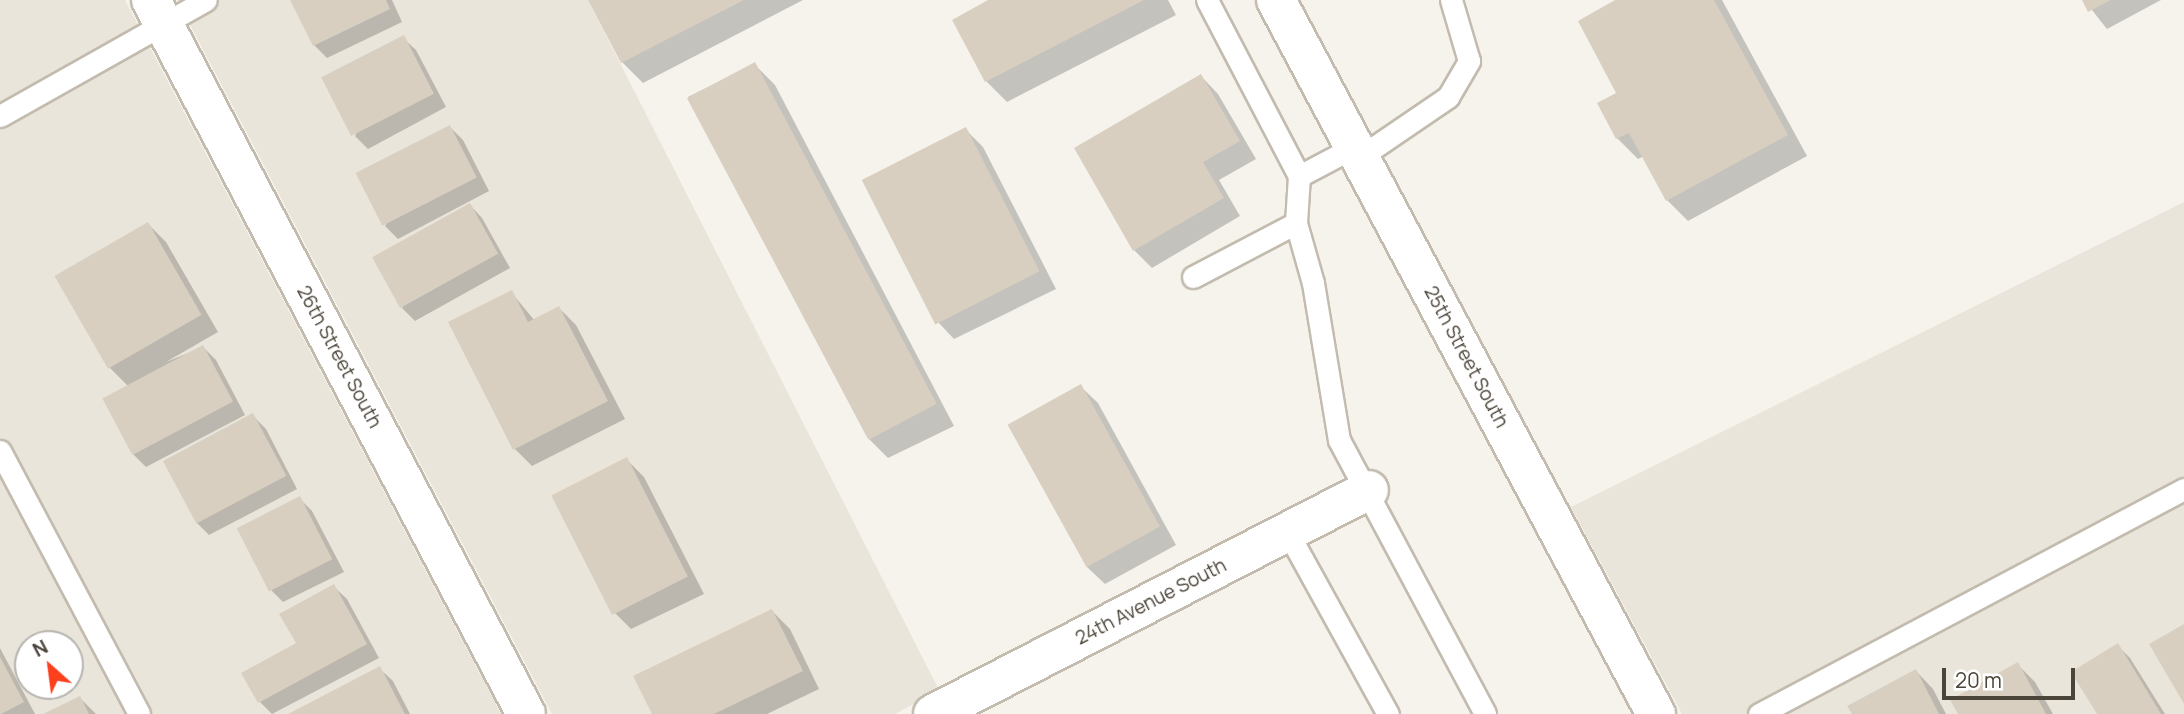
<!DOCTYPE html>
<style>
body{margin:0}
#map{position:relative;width:2184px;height:714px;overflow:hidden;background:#f6f3ec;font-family:Manrope,sans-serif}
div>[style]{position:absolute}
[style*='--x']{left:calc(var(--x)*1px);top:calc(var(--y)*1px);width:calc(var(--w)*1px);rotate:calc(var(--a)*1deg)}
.residential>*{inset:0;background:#eae5da}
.shadow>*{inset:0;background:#0003}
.building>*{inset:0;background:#d8cfc1;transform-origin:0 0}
.roads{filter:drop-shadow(2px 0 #c2bbae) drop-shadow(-2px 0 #c2bbae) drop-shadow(0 2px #c2bbae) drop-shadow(0 -2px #c2bbae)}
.lane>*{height:21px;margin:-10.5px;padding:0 10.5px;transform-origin:10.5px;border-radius:10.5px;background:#fff}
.street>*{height:38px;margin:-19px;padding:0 19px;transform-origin:19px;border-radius:19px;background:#fff}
span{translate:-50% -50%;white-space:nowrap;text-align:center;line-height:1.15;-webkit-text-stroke:6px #fff;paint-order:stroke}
.street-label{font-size:19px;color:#4b4439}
.north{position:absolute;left:14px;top:630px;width:70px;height:70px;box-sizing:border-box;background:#fff;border:2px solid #b7b4b0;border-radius:50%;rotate:332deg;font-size:19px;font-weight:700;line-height:28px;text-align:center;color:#4b4439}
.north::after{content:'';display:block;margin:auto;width:24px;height:32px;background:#fc3f1d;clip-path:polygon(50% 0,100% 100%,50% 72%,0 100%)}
.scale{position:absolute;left:1942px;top:668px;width:133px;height:32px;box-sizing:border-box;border:4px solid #4b4439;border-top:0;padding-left:9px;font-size:21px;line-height:24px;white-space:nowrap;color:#4b4439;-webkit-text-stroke:5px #fff;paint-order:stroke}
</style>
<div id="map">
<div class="residential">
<div style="clip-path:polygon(evenodd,0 0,125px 0,501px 714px,0 714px,0 0,28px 644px,70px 644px,70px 686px,28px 686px,28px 644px)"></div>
<div style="clip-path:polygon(177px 0,588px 0,939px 690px,895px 714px,552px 714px)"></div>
<div style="clip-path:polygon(2184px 202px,2184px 714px,1682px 714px,1571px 507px)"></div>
</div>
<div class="shadow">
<div style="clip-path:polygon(292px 0,392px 0,402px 22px,327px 58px,314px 45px)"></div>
<div style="clip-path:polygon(590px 0,803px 0,643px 83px,622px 62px)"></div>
<div style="clip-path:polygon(990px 0,1168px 0,1176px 15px,1007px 102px,986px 81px,955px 21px)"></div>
<div style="clip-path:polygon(1619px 0,1722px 0,1807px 156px,1688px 221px,1667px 200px,1644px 156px,1638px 159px,1617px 138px)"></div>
<div style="clip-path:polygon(2084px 0,2161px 0,2107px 29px)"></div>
<div style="clip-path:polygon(403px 38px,416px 50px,446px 107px,368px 149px,355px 136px)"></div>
<div style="clip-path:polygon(754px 64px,775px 85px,954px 426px,888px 458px,867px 437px,688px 97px)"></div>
<div style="clip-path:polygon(1201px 76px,1218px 94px,1256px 159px,1219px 180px,1240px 216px,1152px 268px,1134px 250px)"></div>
<div style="clip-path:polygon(450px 127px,463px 140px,489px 191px,398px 239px,385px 226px)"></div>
<div style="clip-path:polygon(965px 129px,983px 147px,1056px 289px,954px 339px,937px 321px,864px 180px)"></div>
<div style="clip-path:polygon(470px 205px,482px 218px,510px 268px,415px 321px,402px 308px)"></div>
<div style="clip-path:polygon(148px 224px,166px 242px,218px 332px,166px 362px,203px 347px,216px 360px,245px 415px,146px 467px,133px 454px,128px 386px,109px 367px)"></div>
<div style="clip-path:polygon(511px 292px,535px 321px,559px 308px,576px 325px,625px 419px,532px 466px,515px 449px)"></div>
<div style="clip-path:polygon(1080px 386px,1098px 403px,1176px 545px,1105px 584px,1087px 567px)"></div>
<div style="clip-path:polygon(253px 416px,266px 429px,297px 489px,209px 535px,196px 522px)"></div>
<div style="clip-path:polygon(626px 459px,644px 477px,704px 594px,631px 629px,614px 612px)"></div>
<div style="clip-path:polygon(299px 498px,312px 511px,344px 572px,283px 602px,270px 589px)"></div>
<div style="clip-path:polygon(334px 587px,347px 599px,379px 658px,272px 714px,259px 701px)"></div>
<div style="clip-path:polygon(772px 611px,790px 629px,819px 689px,767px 714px,654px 714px)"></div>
<div style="clip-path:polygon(2117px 645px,2130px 658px,2165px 714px,2099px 714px)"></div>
<div style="clip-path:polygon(0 648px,35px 714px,0 714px)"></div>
<div style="clip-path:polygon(2018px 665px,2035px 682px,2053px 714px,1960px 714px)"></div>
<div style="clip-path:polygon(380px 669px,393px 681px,410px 714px,291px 714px)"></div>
<div style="clip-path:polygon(1916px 671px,1933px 689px,1946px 714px,1854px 714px)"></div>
<div style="clip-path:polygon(80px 698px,96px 714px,47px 714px)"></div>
</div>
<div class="building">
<div style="clip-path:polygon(290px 0,386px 0,390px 9px,313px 46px)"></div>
<div style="clip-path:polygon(588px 0,744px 0,621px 63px)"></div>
<div style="clip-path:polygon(988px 0,1144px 0,985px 82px,952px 20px)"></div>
<div style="clip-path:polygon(1615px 0,1714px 0,1788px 135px,1666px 201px,1629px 133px,1616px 139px,1597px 103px,1616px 93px,1578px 21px)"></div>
<div style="clip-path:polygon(2082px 0,2111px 0,2088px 12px)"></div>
<div style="left:404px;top:35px;width:66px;height:93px;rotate:63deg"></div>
<div style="left:755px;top:62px;width:387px;height:77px;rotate:62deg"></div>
<div style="clip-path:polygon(1201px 74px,1240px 141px,1203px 162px,1224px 198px,1133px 251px,1074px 148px)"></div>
<div style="left:450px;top:125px;width:59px;height:106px;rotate:63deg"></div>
<div style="left:966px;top:127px;width:162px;height:117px;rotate:63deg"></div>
<div style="left:470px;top:203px;width:58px;height:112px;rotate:61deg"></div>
<div style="left:148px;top:222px;width:107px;height:108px;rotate:60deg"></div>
<div style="clip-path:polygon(512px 290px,528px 322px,559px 306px,608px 401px,513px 450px,448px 322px)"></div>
<div style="left:203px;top:345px;width:64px;height:114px;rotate:62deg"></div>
<div style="left:1081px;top:384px;width:163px;height:84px;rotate:61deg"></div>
<div style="left:253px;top:413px;width:71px;height:102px;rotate:62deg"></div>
<div style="left:627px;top:457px;width:134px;height:85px;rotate:63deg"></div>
<div style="left:300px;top:496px;width:71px;height:71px;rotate:63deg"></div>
<div style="clip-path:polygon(334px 584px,367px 644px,258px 703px,241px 673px,296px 643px,279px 614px)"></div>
<div style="clip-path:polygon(772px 609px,803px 671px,714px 714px,652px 714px,633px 676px)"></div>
<div style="clip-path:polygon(2184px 624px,2184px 704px,2149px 644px)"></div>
<div style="clip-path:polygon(2118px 643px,2161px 714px,2097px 714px,2071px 672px)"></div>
<div style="clip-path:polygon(0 657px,24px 702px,1px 714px,0 714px)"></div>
<div style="clip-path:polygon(2018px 662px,2046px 714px,1958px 714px,1950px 700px)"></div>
<div style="clip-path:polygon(380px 666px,405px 714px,288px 714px)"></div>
<div style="clip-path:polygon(1916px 669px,1939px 714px,1852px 714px,1847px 706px)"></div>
<div style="clip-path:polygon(80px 696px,89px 714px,43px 714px)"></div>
</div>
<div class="roads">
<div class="lane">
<div style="--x:1207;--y:0;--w:199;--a:62.4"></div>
<div style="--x:0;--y:116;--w:236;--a:-29.4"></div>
<div style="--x:1354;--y:147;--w:62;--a:152.2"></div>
<div style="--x:1299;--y:176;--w:47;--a:93.7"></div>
<div style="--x:1296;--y:223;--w:62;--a:74.2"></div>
<div style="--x:1313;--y:283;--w:159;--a:80.6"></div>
<div style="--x:1339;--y:440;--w:310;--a:61.9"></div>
<div style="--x:1360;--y:157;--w:107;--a:-34.3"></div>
<div style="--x:1448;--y:97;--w:42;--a:-59.7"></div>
<div style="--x:1469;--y:61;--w:64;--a:-106.4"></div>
<div style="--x:1193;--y:277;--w:116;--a:-27.7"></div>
<div style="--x:0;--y:451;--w:297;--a:62.1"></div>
<div style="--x:1288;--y:533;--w:207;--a:61.1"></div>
<div style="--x:1759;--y:714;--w:481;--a:-27.9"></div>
</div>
<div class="street">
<div style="--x:151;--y:0;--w:806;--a:62.29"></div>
<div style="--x:1276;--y:0;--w:809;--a:61.98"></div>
<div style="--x:933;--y:714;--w:490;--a:-27.2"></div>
</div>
</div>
<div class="street-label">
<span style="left:339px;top:357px;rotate:62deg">26th Street South</span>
<span style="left:1466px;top:357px;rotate:62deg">25th Street South</span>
<span style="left:1151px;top:602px;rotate:-27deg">24th Avenue South</span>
</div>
<div class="north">N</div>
<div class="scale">20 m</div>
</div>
